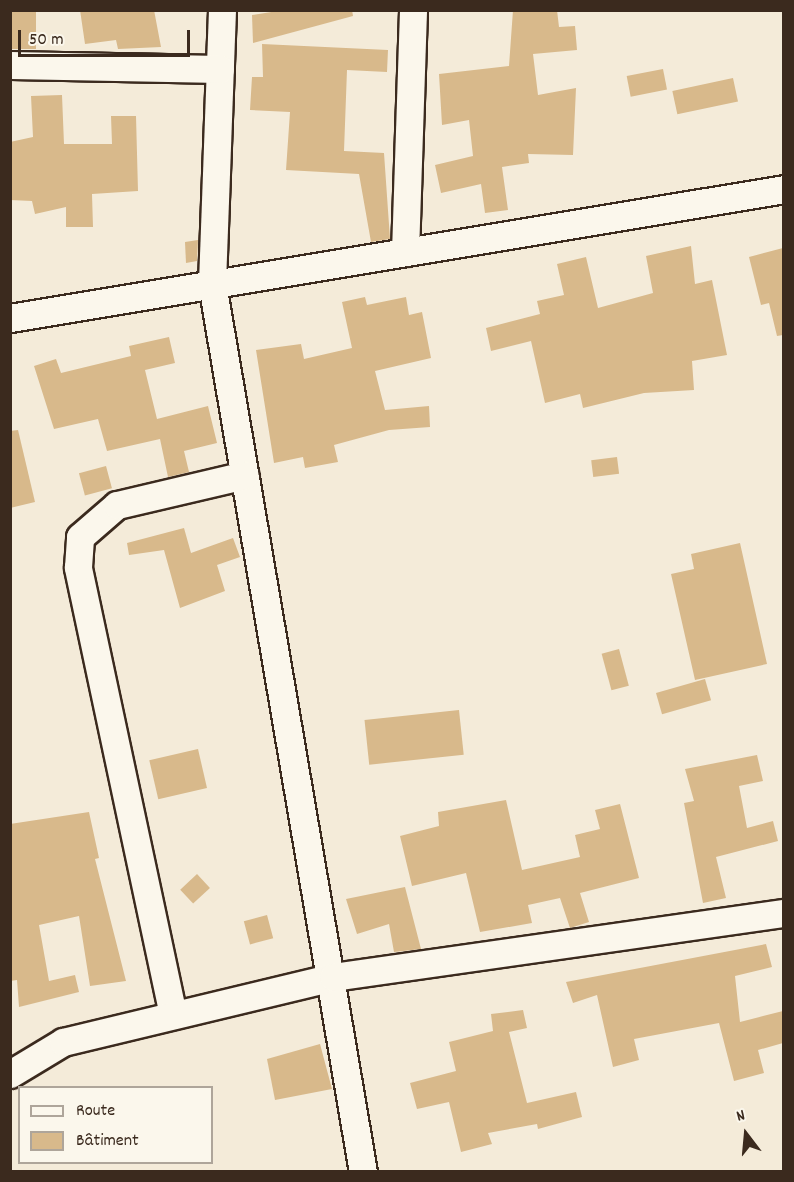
<!DOCTYPE html>
<meta charset="utf-8">
<style>
body{margin:0}
#map{position:relative;width:794px;height:1182px;overflow:hidden;background:#f4ebd9;font-family:Dekko,sans-serif}
div>[style]{position:absolute}
[style*='--x']{left:calc(var(--x)*1px);top:calc(var(--y)*1px);width:calc(var(--w)*1px);rotate:calc(var(--a)*1deg)}
.building>*{inset:0;background:#d8b98b;transform-origin:0 0}
.roads{filter:drop-shadow(2px 0 #3b2a1e) drop-shadow(-2px 0 #3b2a1e) drop-shadow(0 2px #3b2a1e) drop-shadow(0 -2px #3b2a1e)}
.street>*{height:27px;margin:-13.5px;padding:0 13.5px;transform-origin:13.5px;border-radius:13.5px;background:#fbf7ec}
span{translate:-50% -50%;white-space:nowrap;text-align:center;line-height:1.15;-webkit-text-stroke:5px #fbf7ec;paint-order:stroke}
.frame{position:absolute;inset:0;border:12px solid #3b2a1e;pointer-events:none}
.legend{position:absolute;left:18px;top:1086px;width:195px;height:78px;box-sizing:border-box;background:#fbf7ec;border:2px solid #aea59a;margin:0;padding:8px 10px;list-style:none;font-size:18px;color:#3b2a1e}
.legend li{display:flex;align-items:center;gap:12px;height:30px}
.legend b{width:30px;border:2px solid #aea59a}
.north{position:absolute;left:716px;top:1104px;width:60px;height:60px;-webkit-text-stroke:4px #fbf7ec;paint-order:stroke;rotate:344deg;font-size:16px;font-weight:700;line-height:24px;text-align:center;color:#3b2a1e}
.north::after{content:'';display:block;margin:auto;width:21px;height:27px;background:#3b2a1e;clip-path:polygon(50% 0,100% 100%,50% 72%,0 100%)}
.scale{position:absolute;left:18px;top:30px;width:172px;height:27px;box-sizing:border-box;border:3px solid #3b2a1e;border-top:0;padding-left:8px;font-size:18px;line-height:21px;white-space:nowrap;color:#3b2a1e;-webkit-text-stroke:4px #fbf7ec;paint-order:stroke}
</style>
<div id="map">
<div class="building">
<div style="left:10px;top:10px;width:26px;height:39px"></div>
<div style="clip-path:polygon(80px 10px,154px 10px,161px 47px,118px 49px,116px 40px,85px 44px)"></div>
<div style="clip-path:polygon(284px 10px,352px 10px,353px 16px,253px 43px,252px 15px)"></div>
<div style="clip-path:polygon(513px 10px,557px 10px,559px 27px,575px 26px,577px 50px,533px 54px,538px 95px,576px 88px,573px 155px,528px 154px,529px 163px,502px 167px,508px 210px,485px 213px,481px 184px,441px 193px,435px 165px,473px 156px,469px 120px,442px 125px,439px 74px,509px 66px)"></div>
<div style="clip-path:polygon(262px 44px,388px 50px,387px 72px,347px 70px,344px 151px,384px 153px,390px 239px,371px 242px,359px 174px,286px 170px,290px 112px,250px 110px,252px 77px,263px 77px)"></div>
<div style="left:663px;top:69px;width:21px;height:37px;rotate:79deg"></div>
<div style="left:733px;top:78px;width:24px;height:62px;rotate:78deg"></div>
<div style="clip-path:polygon(62px 95px,64px 144px,112px 144px,111px 116px,136px 116px,138px 191px,92px 194px,93px 227px,66px 227px,66px 207px,35px 214px,32px 201px,10px 200px,10px 142px,33px 137px,31px 96px)"></div>
<div style="clip-path:polygon(198px 240px,197px 261px,186px 263px,185px 242px)"></div>
<div style="clip-path:polygon(691px 246px,695px 284px,712px 280px,727px 355px,692px 361px,694px 390px,644px 393px,583px 408px,580px 394px,545px 403px,531px 341px,491px 351px,486px 328px,540px 314px,537px 301px,564px 295px,557px 264px,586px 257px,598px 308px,653px 293px,646px 256px)"></div>
<div style="clip-path:polygon(783px 248px,783px 335px,777px 336px,769px 303px,761px 305px,749px 257px)"></div>
<div style="clip-path:polygon(365px 297px,367px 305px,406px 297px,409px 315px,422px 312px,431px 358px,375px 371px,385px 410px,429px 406px,430px 427px,389px 430px,334px 445px,338px 462px,305px 468px,303px 457px,274px 463px,256px 350px,301px 344px,304px 359px,352px 348px,342px 302px)"></div>
<div style="clip-path:polygon(169px 337px,175px 363px,145px 370px,157px 419px,208px 406px,217px 443px,184px 451px,189px 472px,168px 477px,160px 439px,107px 451px,98px 419px,54px 429px,34px 366px,56px 359px,61px 373px,131px 356px,129px 346px)"></div>
<div style="clip-path:polygon(18px 430px,35px 502px,10px 508px,10px 431px)"></div>
<div style="left:617px;top:457px;width:17px;height:26px;rotate:83deg"></div>
<div style="left:106px;top:466px;width:23px;height:28px;rotate:75deg"></div>
<div style="clip-path:polygon(184px 528px,191px 553px,233px 538px,240px 557px,217px 565px,225px 591px,180px 608px,164px 550px,129px 555px,127px 543px)"></div>
<div style="clip-path:polygon(740px 543px,767px 664px,695px 680px,671px 574px,694px 569px,691px 554px)"></div>
<div style="left:619px;top:649px;width:38px;height:18px;rotate:75deg"></div>
<div style="left:705px;top:679px;width:22px;height:51px;rotate:74deg"></div>
<div style="left:459px;top:710px;width:45px;height:95px;rotate:84deg"></div>
<div style="left:198px;top:749px;width:40px;height:50px;rotate:77deg"></div>
<div style="clip-path:polygon(757px 755px,763px 781px,739px 786px,747px 828px,773px 821px,778px 841px,716px 857px,726px 898px,703px 903px,684px 803px,694px 801px,685px 769px)"></div>
<div style="clip-path:polygon(506px 800px,522px 870px,580px 857px,575px 835px,600px 829px,595px 810px,620px 804px,639px 878px,580px 893px,589px 922px,570px 928px,560px 898px,528px 905px,532px 923px,480px 932px,466px 873px,412px 886px,400px 836px,439px 826px,438px 812px)"></div>
<div style="clip-path:polygon(89px 812px,99px 858px,95px 859px,126px 981px,90px 986px,79px 916px,39px 925px,49px 981px,75px 975px,79px 992px,19px 1007px,17px 980px,10px 981px,10px 824px)"></div>
<div style="left:197px;top:874px;width:19px;height:23px;rotate:47deg"></div>
<div style="clip-path:polygon(405px 887px,421px 949px,394px 952px,389px 924px,357px 934px,346px 899px)"></div>
<div style="left:267px;top:915px;width:24px;height:24px;rotate:75deg"></div>
<div style="clip-path:polygon(766px 944px,772px 967px,735px 976px,740px 1022px,783px 1011px,783px 1043px,758px 1050px,764px 1073px,734px 1081px,719px 1023px,634px 1039px,639px 1060px,613px 1067px,597px 995px,573px 1003px,566px 982px)"></div>
<div style="clip-path:polygon(523px 1010px,527px 1028px,509px 1032px,527px 1103px,576px 1092px,582px 1117px,538px 1129px,537px 1124px,488px 1133px,492px 1144px,461px 1152px,449px 1102px,417px 1109px,410px 1083px,456px 1071px,449px 1042px,493px 1031px,491px 1014px)"></div>
<div style="clip-path:polygon(320px 1044px,332px 1089px,275px 1100px,267px 1059px)"></div>
</div>
<div class="roads">
<div class="street">
<div style="--x:222;--y:10;--w:274;--a:92.1"></div>
<div style="--x:212;--y:284;--w:901;--a:80.35"></div>
<div style="--x:10;--y:65;--w:210;--a:1.1"></div>
<div style="--x:405;--y:252;--w:242;--a:-88.1"></div>
<div style="--x:10;--y:318;--w:785;--a:-9.46"></div>
<div style="--x:173;--y:1015;--w:458;--a:-102"></div>
<div style="--x:78;--y:567;--w:30;--a:-86"></div>
<div style="--x:80;--y:537;--w:49;--a:-40.9"></div>
<div style="--x:117;--y:505;--w:131;--a:-13.2"></div>
<div style="--x:10;--y:1074;--w:62;--a:-31.1"></div>
<div style="--x:63;--y:1042;--w:278;--a:-13.5"></div>
<div style="--x:333;--y:977;--w:456;--a:-8.1"></div>
</div>
</div>
<div class="frame"></div>
<ul class="legend">
<li><b style="height:8px;background:#fbf7ec"></b>Route</li>
<li><b style="height:16px;background:#d8b98b"></b>Bâtiment</li>
</ul>
<div class="north">N</div>
<div class="scale">50 m</div>
</div>
